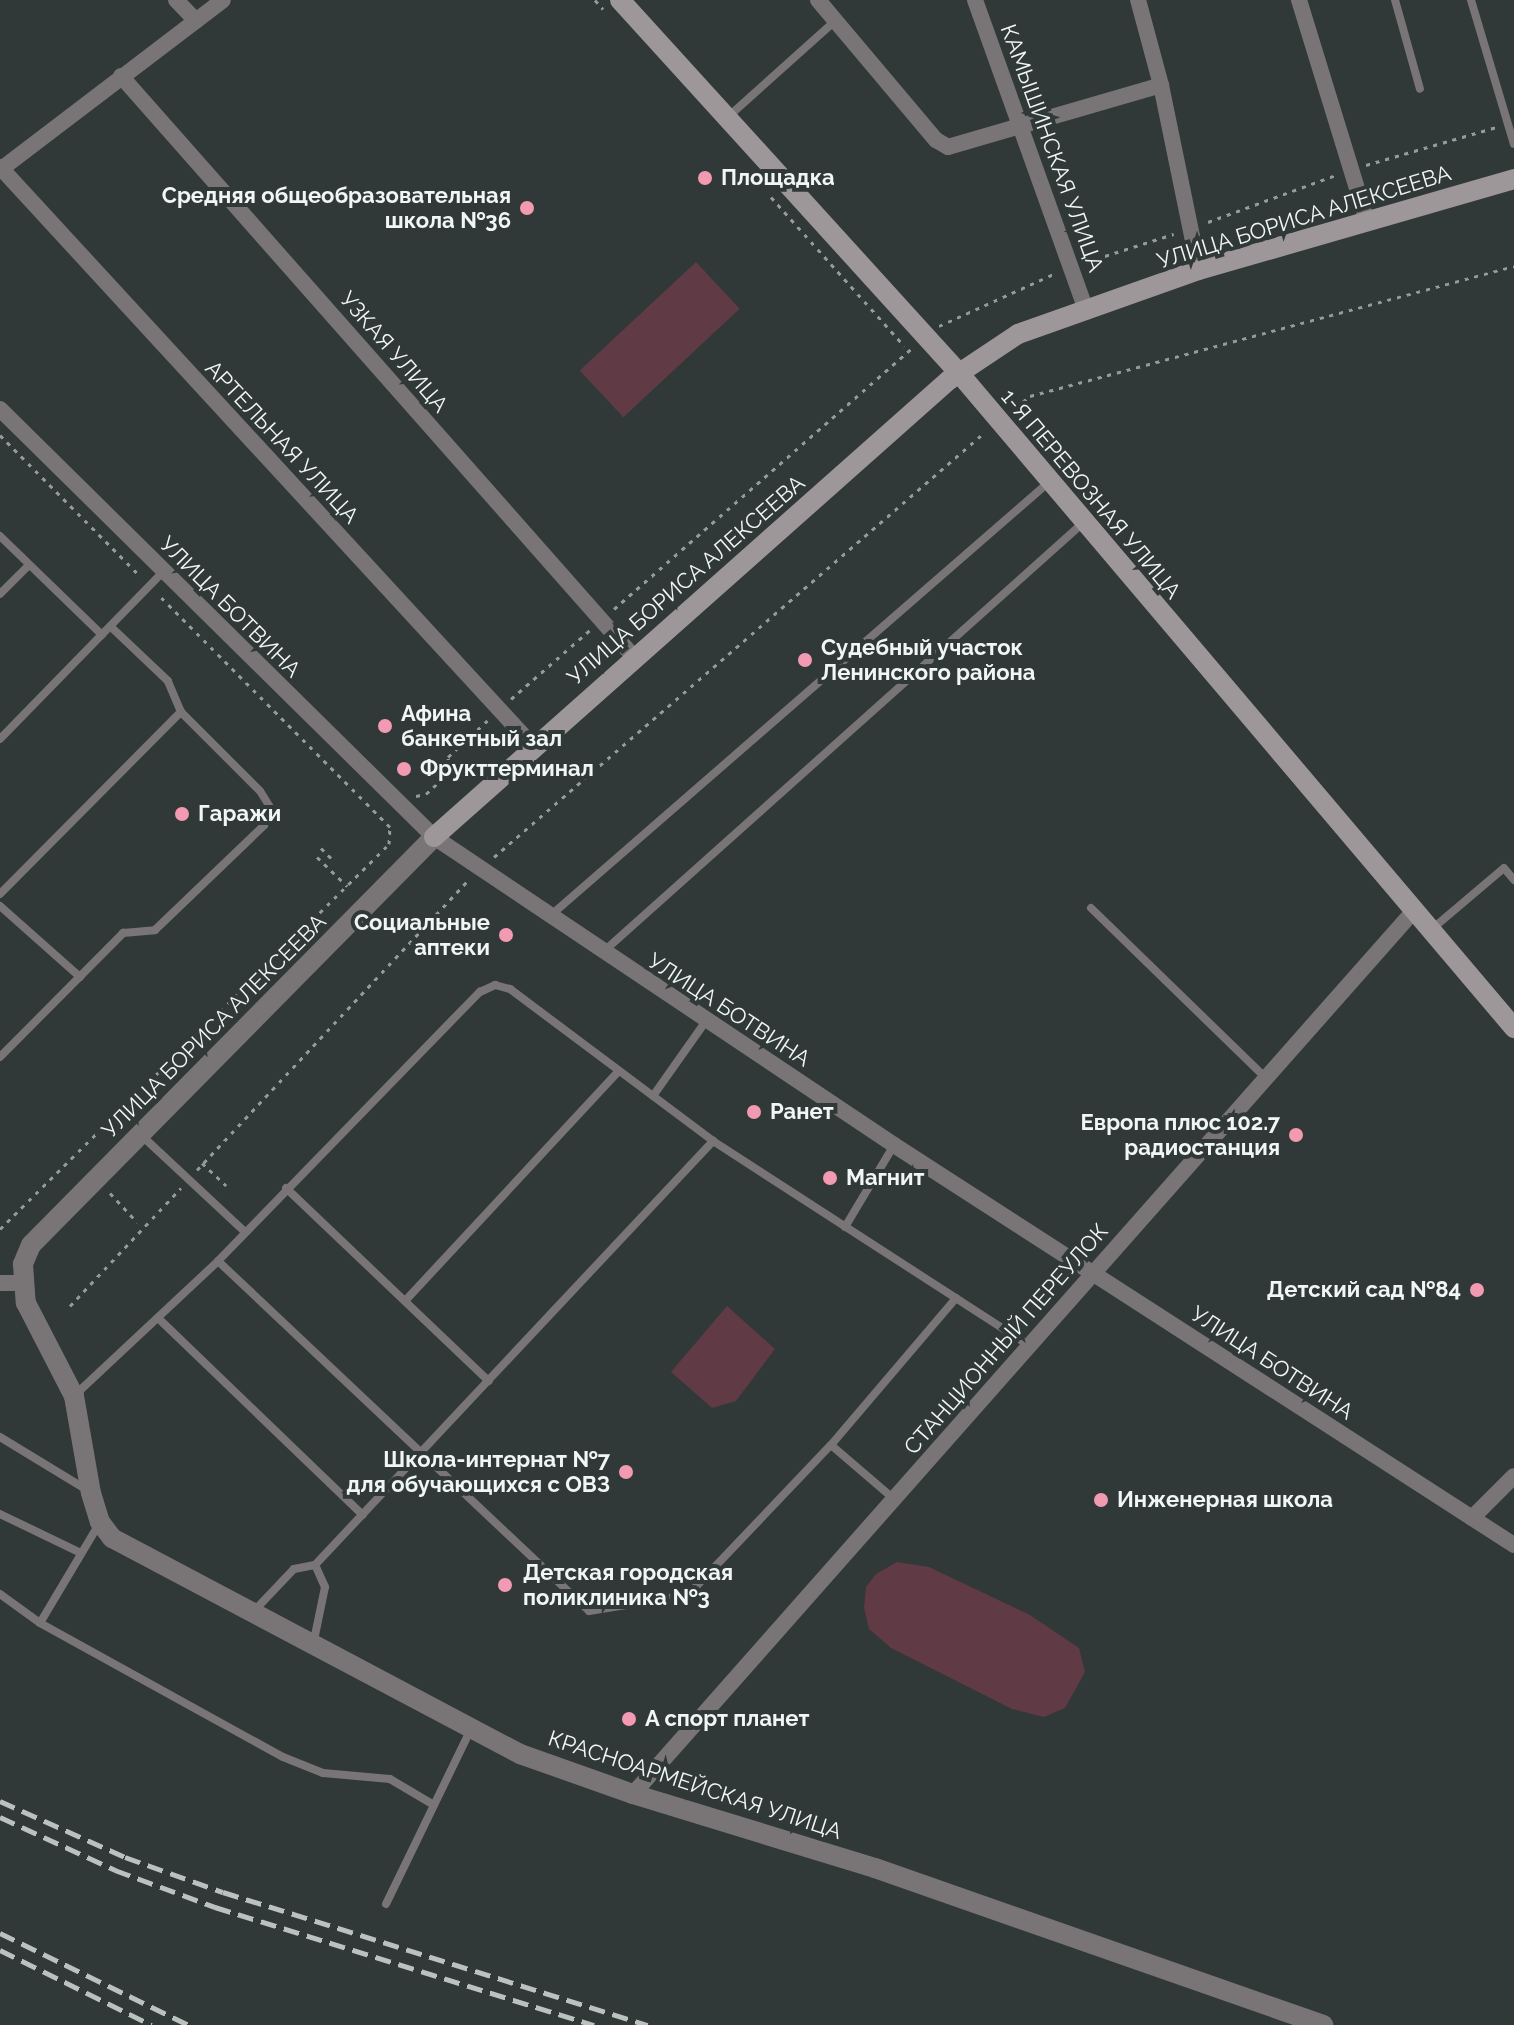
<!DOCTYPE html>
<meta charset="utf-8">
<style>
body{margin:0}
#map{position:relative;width:1514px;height:2025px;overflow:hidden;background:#303937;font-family:Raleway,sans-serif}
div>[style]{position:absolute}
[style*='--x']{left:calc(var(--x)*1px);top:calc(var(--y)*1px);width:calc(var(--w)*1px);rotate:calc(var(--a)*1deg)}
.green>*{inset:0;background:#603a44;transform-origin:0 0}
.path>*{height:3px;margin-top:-1.5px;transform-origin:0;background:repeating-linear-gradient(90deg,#949c9a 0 4px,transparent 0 10px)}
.service>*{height:8px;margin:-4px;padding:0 4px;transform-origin:4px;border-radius:4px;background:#797576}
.minor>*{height:16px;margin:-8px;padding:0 8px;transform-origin:8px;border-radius:8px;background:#797576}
.tertiary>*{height:20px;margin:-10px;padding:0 10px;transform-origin:10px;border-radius:10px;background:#797576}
.secondary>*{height:20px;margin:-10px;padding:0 10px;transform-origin:10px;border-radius:10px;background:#9e9799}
.rail>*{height:5px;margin-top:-2.5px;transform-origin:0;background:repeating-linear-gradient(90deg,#bac1bf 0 16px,transparent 0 24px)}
.dots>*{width:22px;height:22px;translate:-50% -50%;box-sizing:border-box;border:4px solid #303937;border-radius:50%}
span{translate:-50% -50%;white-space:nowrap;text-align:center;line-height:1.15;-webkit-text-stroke:8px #303937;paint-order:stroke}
.street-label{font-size:22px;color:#f0f6f5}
.poi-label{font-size:22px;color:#f0f6f5;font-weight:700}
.left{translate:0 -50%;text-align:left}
.right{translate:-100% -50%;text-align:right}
</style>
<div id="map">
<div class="green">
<div style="left:696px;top:262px;width:64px;height:159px;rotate:47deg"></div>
<div style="clip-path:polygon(727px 1306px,775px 1349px,736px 1401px,712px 1408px,671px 1372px)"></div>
<div style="clip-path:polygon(897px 1562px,929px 1567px,1030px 1615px,1079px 1648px,1085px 1672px,1065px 1708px,1044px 1717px,1012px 1709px,891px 1648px,869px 1629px,864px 1608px,866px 1587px,876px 1574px)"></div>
</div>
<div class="path">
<div style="--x:595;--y:0;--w:12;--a:48"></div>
<div style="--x:1366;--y:165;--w:136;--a:-16.2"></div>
<div style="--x:771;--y:197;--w:200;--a:48.2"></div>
<div style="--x:1208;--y:222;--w:136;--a:-20.2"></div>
<div style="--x:1086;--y:262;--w:92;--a:-17.7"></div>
<div style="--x:939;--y:326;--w:128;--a:-24.4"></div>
<div style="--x:1015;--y:408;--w:19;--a:-39"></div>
<div style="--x:1030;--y:396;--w:501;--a:-15.03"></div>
<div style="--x:0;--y:435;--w:200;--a:45.2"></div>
<div style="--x:614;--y:609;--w:396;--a:-41.2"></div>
<div style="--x:511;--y:699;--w:105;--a:-41.1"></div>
<div style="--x:416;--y:796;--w:10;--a:-11"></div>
<div style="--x:426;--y:794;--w:33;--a:-43"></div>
<div style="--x:450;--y:772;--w:15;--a:-98"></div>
<div style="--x:448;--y:757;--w:54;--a:-42.8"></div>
<div style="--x:321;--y:848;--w:18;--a:45"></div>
<div style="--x:317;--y:857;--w:42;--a:44"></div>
<div style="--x:494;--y:857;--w:648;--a:-40.87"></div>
<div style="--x:202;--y:1163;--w:33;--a:43"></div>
<div style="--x:197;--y:1170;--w:396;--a:-46.9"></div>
<div style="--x:110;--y:1193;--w:40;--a:47"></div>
<div style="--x:0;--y:1229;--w:547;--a:-44.7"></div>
<div style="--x:389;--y:844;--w:17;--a:-87"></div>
<div style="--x:390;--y:827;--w:329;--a:-134.9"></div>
<div style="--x:70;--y:1306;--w:162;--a:-46.8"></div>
</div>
<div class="service">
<div style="--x:1395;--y:0;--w:92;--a:74.3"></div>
<div style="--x:1471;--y:0;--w:150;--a:73.4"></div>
<div style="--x:729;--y:116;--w:142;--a:-41.9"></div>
<div style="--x:0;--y:536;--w:142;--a:44.1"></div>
<div style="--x:0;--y:594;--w:41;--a:-45"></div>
<div style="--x:0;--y:739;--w:235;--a:-45.7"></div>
<div style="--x:0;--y:894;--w:257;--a:-45.2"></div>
<div style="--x:0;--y:906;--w:107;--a:41.6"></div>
<div style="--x:1091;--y:908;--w:243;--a:44.2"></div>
<div style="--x:550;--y:916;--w:661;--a:-41.01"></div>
<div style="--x:1432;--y:929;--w:94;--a:-40.3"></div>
<div style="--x:1504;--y:868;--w:16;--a:50"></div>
<div style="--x:603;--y:952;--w:644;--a:-41.79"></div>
<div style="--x:0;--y:1057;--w:175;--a:-45.2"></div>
<div style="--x:123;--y:933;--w:32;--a:-5"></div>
<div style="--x:155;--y:930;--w:166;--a:-43.8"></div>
<div style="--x:275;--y:815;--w:28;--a:-122"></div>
<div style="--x:260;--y:791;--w:112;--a:-135"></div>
<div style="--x:181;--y:712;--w:34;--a:-113"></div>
<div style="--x:168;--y:681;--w:79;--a:-136.5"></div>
<div style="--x:653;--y:1096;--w:92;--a:-54.8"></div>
<div style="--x:141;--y:1135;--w:141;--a:43"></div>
<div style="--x:286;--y:1188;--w:280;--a:43.6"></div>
<div style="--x:845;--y:1227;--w:96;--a:-59.1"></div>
<div style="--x:218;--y:1261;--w:510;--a:43.33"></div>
<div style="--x:589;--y:1611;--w:100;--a:-9.2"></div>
<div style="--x:688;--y:1595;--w:207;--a:-46.4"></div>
<div style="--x:831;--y:1445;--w:193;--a:-49.6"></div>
<div style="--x:405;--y:1301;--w:314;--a:-47.1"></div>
<div style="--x:158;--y:1318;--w:284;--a:43.9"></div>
<div style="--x:75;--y:1395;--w:196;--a:-43.1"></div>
<div style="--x:218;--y:1261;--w:376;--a:-45.8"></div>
<div style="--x:480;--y:992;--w:17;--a:-25"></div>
<div style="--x:495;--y:985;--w:16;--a:15"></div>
<div style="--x:510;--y:989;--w:254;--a:36.8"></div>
<div style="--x:713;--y:1141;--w:378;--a:32.9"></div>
<div style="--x:0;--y:1437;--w:102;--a:31.3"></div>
<div style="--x:831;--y:1445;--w:83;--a:40.6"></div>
<div style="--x:0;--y:1514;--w:90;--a:25.7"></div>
<div style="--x:0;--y:1594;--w:49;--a:35.9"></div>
<div style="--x:40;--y:1623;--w:277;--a:28.9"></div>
<div style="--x:283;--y:1757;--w:43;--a:21.8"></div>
<div style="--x:323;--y:1773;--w:67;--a:5.1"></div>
<div style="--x:390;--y:1779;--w:51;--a:30.6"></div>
<div style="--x:253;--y:1612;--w:59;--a:-46.4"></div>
<div style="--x:294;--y:1569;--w:21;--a:-11"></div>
<div style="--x:315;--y:1565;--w:582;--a:-46.81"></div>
<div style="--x:40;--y:1623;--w:115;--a:-59.2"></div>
<div style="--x:313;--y:1645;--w:59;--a:-78.3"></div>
<div style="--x:325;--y:1587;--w:24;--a:-114"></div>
<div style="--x:386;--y:1904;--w:195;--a:-64.1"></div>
</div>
<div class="minor">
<div style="--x:176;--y:0;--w:29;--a:46"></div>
<div style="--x:818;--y:0;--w:183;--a:49.9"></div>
<div style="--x:936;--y:140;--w:14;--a:30"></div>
<div style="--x:948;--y:147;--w:222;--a:-16.2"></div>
<div style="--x:1161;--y:85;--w:88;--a:-105.1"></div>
<div style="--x:975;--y:0;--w:331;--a:70.3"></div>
<div style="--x:1299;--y:0;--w:228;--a:72.9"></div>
<div style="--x:121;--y:76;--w:775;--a:48.56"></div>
<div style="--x:1161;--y:85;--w:189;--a:78.4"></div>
<div style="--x:0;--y:167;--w:787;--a:47.37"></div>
<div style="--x:0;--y:170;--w:280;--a:-37.3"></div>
<div style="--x:0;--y:409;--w:610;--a:44.6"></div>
<div style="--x:434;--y:837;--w:554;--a:33.8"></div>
<div style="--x:894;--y:1145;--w:738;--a:32.83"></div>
<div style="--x:0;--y:1283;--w:22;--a:0"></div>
<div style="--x:1472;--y:1518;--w:59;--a:-45"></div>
<div style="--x:633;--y:1794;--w:1176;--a:-48.52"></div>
</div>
<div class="tertiary">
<div style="--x:434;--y:837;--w:573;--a:134.65"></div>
<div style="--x:31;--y:1245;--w:21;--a:113"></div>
<div style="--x:23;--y:1264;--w:39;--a:86"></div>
<div style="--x:26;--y:1303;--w:105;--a:62.7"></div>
<div style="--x:74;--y:1396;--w:98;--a:80.1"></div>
<div style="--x:91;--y:1493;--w:30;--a:73"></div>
<div style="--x:100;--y:1522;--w:20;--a:53"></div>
<div style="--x:112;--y:1538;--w:462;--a:27.9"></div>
<div style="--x:520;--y:1754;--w:120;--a:19.5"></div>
<div style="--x:633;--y:1794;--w:253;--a:17"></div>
<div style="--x:875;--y:1868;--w:475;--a:19.3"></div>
</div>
<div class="secondary">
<div style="--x:620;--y:0;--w:504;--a:47.73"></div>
<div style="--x:959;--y:373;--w:859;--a:49.72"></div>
<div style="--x:434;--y:837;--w:689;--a:-41.59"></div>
<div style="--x:949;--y:380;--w:83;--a:-33.7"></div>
<div style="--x:1018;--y:334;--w:192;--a:-19.5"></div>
<div style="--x:1199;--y:270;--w:328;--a:-16.1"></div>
</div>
<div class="rail">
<div style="--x:0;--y:1801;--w:137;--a:24.1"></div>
<div style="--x:125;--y:1857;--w:104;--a:19.7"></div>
<div style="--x:223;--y:1892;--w:445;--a:17.4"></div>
<div style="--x:0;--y:1817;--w:127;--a:24.7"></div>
<div style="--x:115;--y:1870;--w:107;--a:20.3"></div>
<div style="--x:215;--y:1907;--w:397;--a:17.3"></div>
<div style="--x:0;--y:1933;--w:210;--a:26"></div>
<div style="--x:0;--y:1950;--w:169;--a:26.3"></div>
</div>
<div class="dots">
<div style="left:705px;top:178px;background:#f19ab2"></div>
<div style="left:527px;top:208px;background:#f19ab2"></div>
<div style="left:805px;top:660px;background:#f19ab2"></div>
<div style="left:385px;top:726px;background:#f19ab2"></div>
<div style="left:404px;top:769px;background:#f19ab2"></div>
<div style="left:182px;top:814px;background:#f19ab2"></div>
<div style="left:506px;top:935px;background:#f19ab2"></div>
<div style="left:754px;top:1112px;background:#f19ab2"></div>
<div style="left:1296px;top:1135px;background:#f19ab2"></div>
<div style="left:830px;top:1178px;background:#f19ab2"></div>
<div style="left:1477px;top:1290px;background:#f19ab2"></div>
<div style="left:626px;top:1472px;background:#f19ab2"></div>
<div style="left:1101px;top:1500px;background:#f19ab2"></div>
<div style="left:505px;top:1585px;background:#f19ab2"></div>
<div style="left:629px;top:1719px;background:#f19ab2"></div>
</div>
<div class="street-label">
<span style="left:1052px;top:148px;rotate:70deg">КАМЫШИНСКАЯ УЛИЦА</span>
<span style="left:1304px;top:217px;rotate:-17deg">УЛИЦА БОРИСА АЛЕКСЕЕВА</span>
<span style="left:394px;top:352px;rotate:49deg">УЗКАЯ УЛИЦА</span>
<span style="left:282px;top:442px;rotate:47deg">АРТЕЛЬНАЯ УЛИЦА</span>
<span style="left:1091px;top:494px;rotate:50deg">1-Я ПЕРЕВОЗНАЯ УЛИЦА</span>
<span style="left:686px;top:580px;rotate:-41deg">УЛИЦА БОРИСА АЛЕКСЕЕВА</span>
<span style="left:230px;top:607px;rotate:45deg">УЛИЦА БОТВИНА</span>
<span style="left:729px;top:1010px;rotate:33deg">УЛИЦА БОТВИНА</span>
<span style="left:214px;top:1026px;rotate:-45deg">УЛИЦА БОРИСА АЛЕКСЕЕВА</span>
<span style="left:1006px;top:1339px;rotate:-49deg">СТАНЦИОННЫЙ ПЕРЕУЛОК</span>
<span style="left:1272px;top:1363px;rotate:33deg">УЛИЦА БОТВИНА</span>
<span style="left:695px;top:1785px;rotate:18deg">КРАСНОАРМЕЙСКАЯ УЛИЦА</span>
</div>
<div class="poi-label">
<span class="left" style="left:721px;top:178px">Площадка</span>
<span class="right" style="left:511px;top:208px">Средняя общеобразовательная<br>школа №36</span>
<span class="left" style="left:821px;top:660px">Судебный участок<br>Ленинского района</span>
<span class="left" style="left:401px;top:726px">Афина<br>банкетный зал</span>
<span class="left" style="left:420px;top:769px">Фрукттерминал</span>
<span class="left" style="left:198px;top:814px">Гаражи</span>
<span class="right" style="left:490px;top:935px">Социальные<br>аптеки</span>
<span class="left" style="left:770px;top:1112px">Ранет</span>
<span class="right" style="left:1280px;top:1135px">Европа плюс 102.7<br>радиостанция</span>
<span class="left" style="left:846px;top:1178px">Магнит</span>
<span class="right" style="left:1461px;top:1290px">Детский сад №84</span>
<span class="right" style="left:610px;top:1472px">Школа-интернат №7<br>для обучающихся с ОВЗ</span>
<span class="left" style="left:1117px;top:1500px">Инженерная школа</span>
<span class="left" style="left:523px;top:1585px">Детская городская<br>поликлиника №3</span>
<span class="left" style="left:645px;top:1719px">А спорт планет</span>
</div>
</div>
